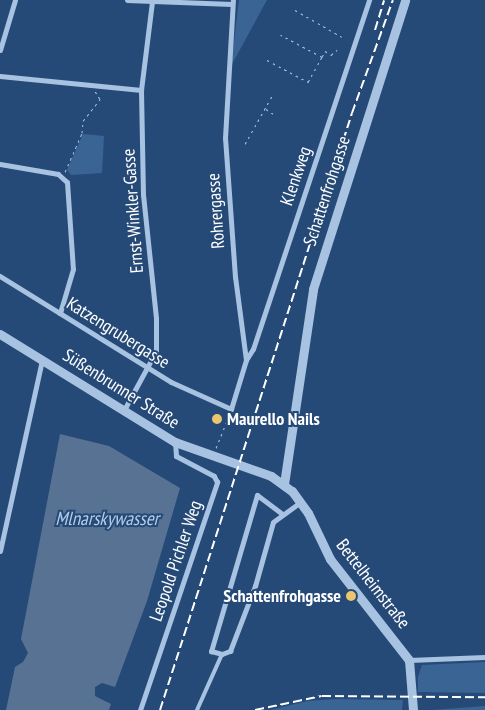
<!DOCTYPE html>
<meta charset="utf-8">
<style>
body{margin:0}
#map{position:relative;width:485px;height:710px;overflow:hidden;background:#264a77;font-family:"PT Sans Narrow",sans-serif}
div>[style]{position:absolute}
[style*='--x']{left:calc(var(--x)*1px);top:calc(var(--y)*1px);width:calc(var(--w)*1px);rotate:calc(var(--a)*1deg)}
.green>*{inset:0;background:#3a6494}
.water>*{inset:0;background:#577293}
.path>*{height:1px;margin-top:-0.5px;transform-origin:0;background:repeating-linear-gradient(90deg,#a8c3e2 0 2.5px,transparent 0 6.5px)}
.service>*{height:4px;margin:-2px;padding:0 2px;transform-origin:2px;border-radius:2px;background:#a8c3e2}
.minor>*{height:5px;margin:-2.5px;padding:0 2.5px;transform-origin:2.5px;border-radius:2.5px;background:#a8c3e2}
.tertiary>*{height:9px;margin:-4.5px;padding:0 4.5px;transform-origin:4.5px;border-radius:4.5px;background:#a8c3e2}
.rail>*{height:2px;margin-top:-1px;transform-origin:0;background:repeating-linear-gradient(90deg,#fff 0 9px,transparent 0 13px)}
.dots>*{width:14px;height:14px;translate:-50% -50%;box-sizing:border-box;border:2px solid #264a77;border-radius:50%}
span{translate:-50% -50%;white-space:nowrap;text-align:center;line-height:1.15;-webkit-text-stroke:4px #264a77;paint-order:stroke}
.street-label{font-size:18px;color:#fff}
.poi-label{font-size:18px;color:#fff;font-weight:700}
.left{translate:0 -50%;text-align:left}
.right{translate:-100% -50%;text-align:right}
.water-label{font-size:19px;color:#b3cdea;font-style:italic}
</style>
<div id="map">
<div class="green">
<div style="clip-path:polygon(239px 0,267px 0,231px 66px)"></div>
<div style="clip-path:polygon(83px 134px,104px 136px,102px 173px,71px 175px,67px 170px)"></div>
<div style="clip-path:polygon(485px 662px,485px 693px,418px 692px,418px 677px,422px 665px)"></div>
<div style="clip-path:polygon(335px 699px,403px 700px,402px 710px,270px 710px,308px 701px)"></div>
<div style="clip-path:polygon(485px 706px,485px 710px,432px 710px)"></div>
</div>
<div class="water">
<div style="clip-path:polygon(60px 434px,109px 446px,180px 488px,147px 601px,115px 687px,102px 683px,95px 687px,95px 696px,111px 704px,109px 710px,6px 710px,15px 667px,23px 662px,28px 653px,21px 639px)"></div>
</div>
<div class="path">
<div style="--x:295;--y:10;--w:54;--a:29.9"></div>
<div style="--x:322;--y:57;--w:7;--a:-63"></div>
<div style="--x:325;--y:51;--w:7;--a:34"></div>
<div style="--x:331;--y:55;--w:8;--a:-40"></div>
<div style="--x:267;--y:60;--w:47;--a:28.2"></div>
<div style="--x:308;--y:82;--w:29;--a:-61"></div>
<div style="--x:322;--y:57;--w:47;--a:-151.8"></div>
<div style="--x:266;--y:109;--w:11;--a:34"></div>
<div style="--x:245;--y:144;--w:55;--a:-60.6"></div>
<div style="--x:65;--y:172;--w:43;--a:-66.4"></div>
<div style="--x:82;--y:133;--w:12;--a:-85"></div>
<div style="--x:83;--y:121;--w:28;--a:-52"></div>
<div style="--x:100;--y:99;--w:9;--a:-122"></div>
<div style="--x:216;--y:448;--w:35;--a:-68"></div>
</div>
<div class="service">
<div style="--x:197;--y:710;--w:61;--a:-65.9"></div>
</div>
<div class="minor">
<div style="--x:127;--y:0;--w:105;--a:2.2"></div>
<div style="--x:0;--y:50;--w:52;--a:-73.3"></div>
<div style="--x:0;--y:76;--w:142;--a:5.7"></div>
<div style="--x:0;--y:164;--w:59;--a:9.8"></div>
<div style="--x:58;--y:174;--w:12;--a:42"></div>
<div style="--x:67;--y:182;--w:87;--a:86.1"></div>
<div style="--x:73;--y:269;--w:46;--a:106.5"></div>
<div style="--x:0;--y:276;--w:201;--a:31.8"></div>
<div style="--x:171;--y:382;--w:66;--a:24.2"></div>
<div style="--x:231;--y:409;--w:51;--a:-73"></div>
<div style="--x:246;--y:360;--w:84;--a:-97.5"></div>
<div style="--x:235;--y:277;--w:139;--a:-94.1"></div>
<div style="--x:225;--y:138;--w:138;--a:-86.7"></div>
<div style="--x:246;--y:360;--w:13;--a:-58"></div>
<div style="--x:253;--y:349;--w:368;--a:-71.6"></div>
<div style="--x:124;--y:410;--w:67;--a:-61.5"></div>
<div style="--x:156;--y:351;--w:33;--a:-90"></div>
<div style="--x:156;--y:318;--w:124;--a:-96"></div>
<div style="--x:143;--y:195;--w:105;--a:-91.1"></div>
<div style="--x:141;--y:90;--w:89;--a:-82.9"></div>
<div style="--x:281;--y:513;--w:30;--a:-143"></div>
<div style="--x:257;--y:495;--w:163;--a:106.4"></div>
<div style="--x:211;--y:651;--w:11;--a:15"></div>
<div style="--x:222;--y:654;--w:9;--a:-21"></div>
<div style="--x:230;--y:651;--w:70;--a:-69"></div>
<div style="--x:255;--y:586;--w:66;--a:-74.3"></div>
<div style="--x:273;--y:522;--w:34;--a:-36"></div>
<div style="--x:0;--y:551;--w:196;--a:-77.6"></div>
<div style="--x:409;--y:660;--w:76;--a:-2.3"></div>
<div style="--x:140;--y:710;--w:241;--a:-71.3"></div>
<div style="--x:217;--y:482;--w:7;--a:-117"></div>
<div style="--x:214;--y:476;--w:43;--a:-152.2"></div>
<div style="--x:176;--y:456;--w:14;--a:-94"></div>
</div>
<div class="tertiary">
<div style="--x:0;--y:334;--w:206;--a:31.7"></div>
<div style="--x:175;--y:442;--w:102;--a:19.5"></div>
<div style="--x:271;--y:476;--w:26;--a:36"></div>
<div style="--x:292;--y:491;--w:27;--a:54"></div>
<div style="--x:308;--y:513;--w:51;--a:64.4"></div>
<div style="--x:330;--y:559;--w:128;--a:52"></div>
<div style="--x:409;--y:660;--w:50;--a:85.4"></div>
<div style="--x:284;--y:484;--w:197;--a:-81.5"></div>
<div style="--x:313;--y:289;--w:303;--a:-72.3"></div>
</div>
<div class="rail">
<div style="--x:375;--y:30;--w:31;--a:-73"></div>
<div style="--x:160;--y:710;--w:627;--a:-72.17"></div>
<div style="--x:352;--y:113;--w:120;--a:-70.1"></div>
<div style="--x:255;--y:710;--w:68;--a:-11.8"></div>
<div style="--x:322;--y:696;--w:163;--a:0.4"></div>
</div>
<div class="dots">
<div style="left:217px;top:419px;background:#ebc66e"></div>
<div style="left:351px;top:596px;background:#ebc66e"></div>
</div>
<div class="street-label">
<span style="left:296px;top:176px;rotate:-71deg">Klenkweg</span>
<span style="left:327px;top:191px;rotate:-72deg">Schattenfrohgasse</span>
<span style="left:133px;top:211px;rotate:-94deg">Ernst-Winkler-Gasse</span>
<span style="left:216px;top:211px;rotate:-94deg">Rohrergasse</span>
<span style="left:118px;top:333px;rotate:32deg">Katzengrubergasse</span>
<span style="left:121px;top:389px;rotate:32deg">Süßenbrunner Straße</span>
<span style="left:176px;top:561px;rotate:-71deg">Leopold Pichler Weg</span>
<span style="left:373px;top:584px;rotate:52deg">Bettelheimstraße</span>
</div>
<div class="poi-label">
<span class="left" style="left:227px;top:419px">Maurello Nails</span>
<span class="right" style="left:341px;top:596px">Schattenfrohgasse</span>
</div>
<div class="water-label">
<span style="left:107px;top:519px">Mlnarskywasser</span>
</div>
</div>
